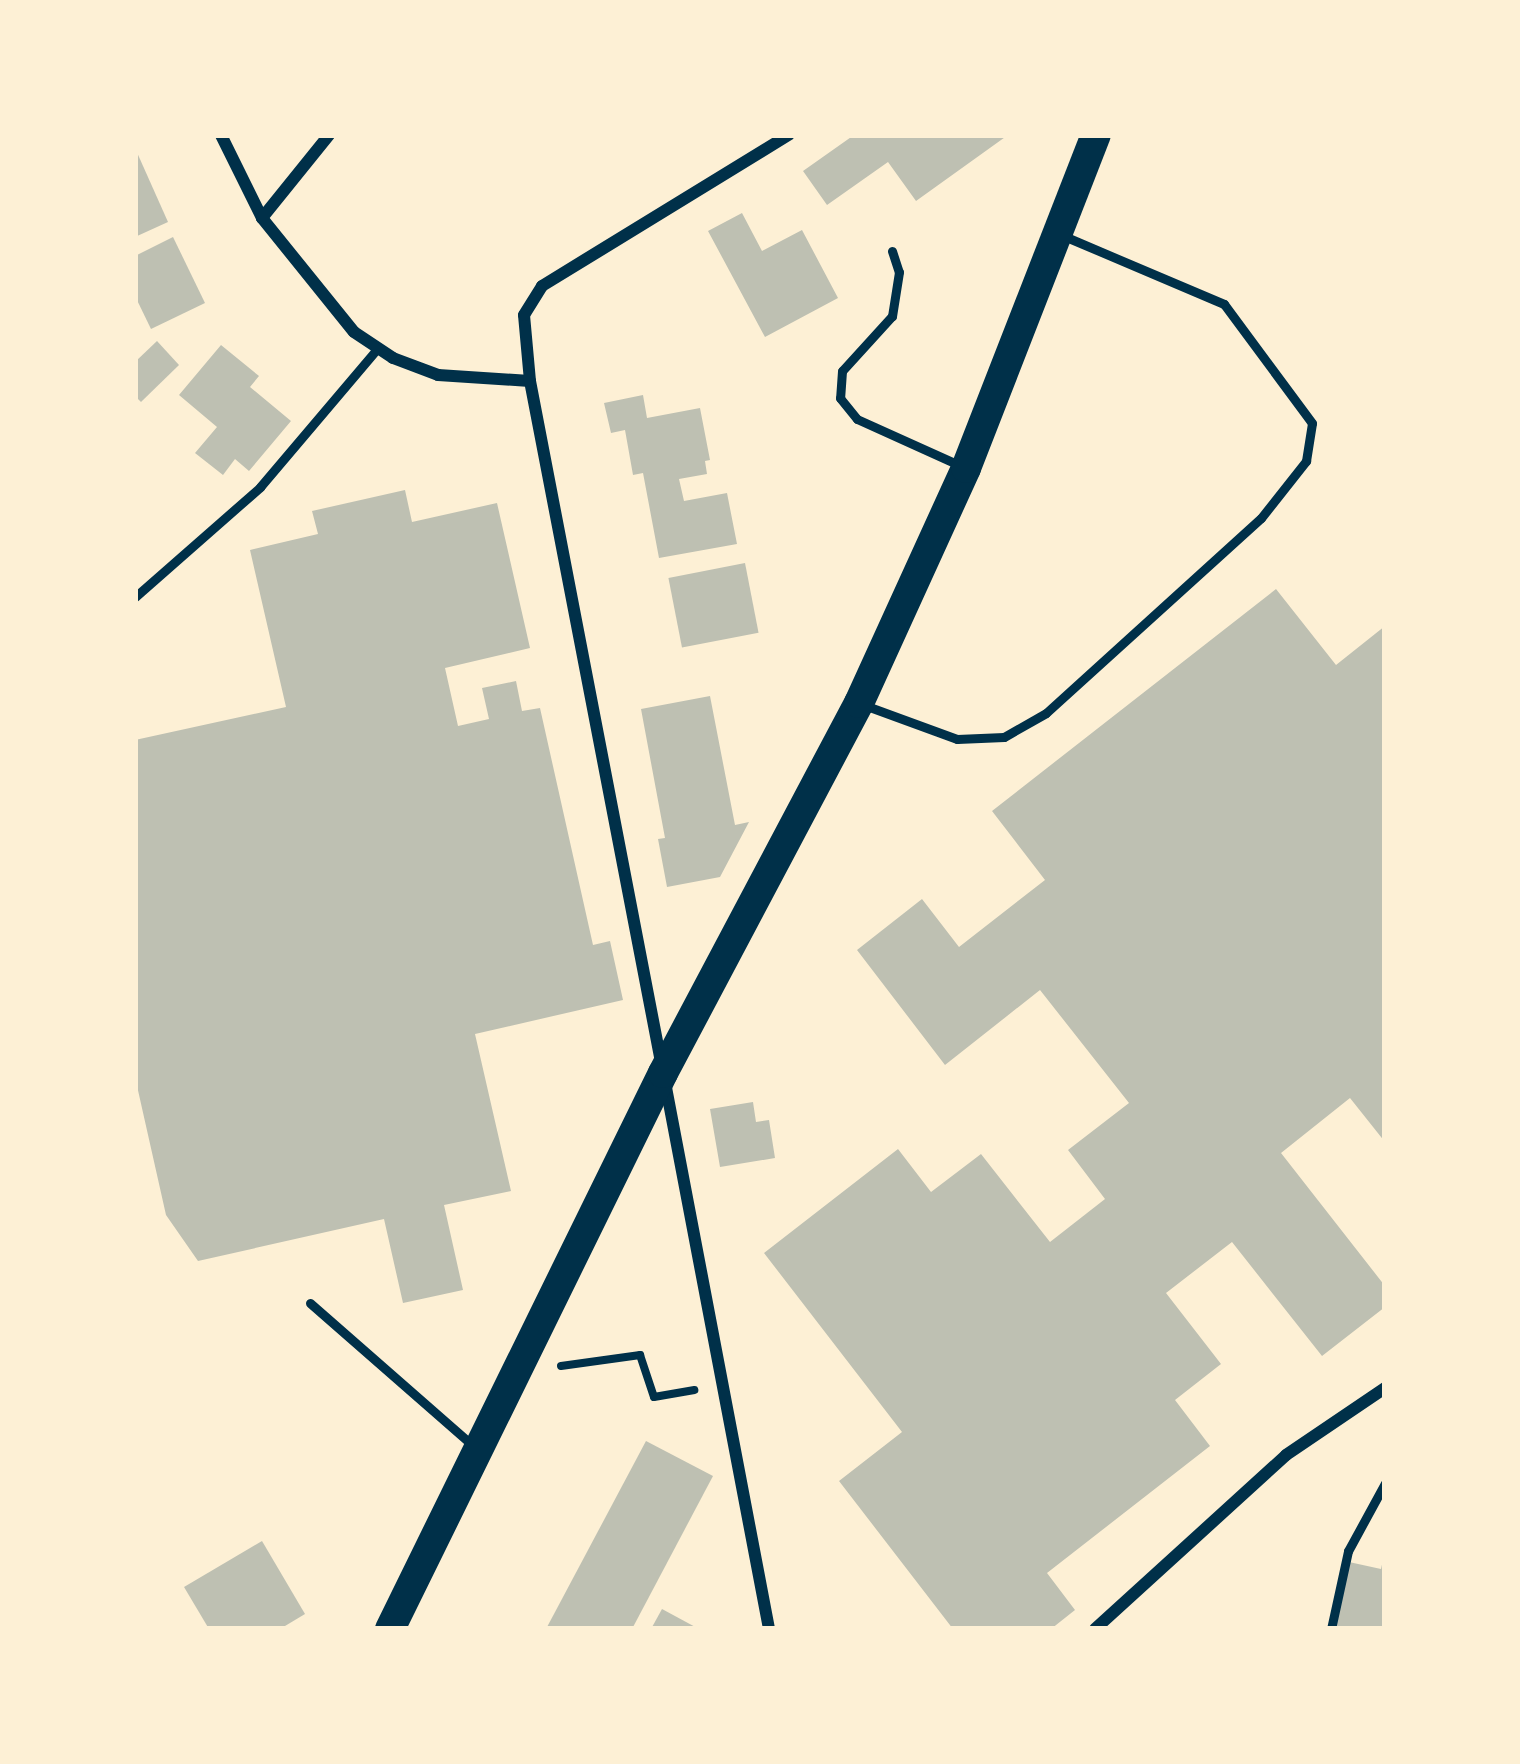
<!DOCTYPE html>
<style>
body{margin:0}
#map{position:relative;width:1520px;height:1764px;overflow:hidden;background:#fdf0d5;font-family:Figtree,sans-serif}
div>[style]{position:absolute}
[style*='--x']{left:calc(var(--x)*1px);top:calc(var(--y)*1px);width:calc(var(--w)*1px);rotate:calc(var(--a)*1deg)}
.building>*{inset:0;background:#bec0b2;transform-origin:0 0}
.path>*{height:8px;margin:-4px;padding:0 4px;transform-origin:4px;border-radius:4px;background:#003049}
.service>*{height:9px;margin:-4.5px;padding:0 4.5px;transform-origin:4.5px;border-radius:4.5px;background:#003049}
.minor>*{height:12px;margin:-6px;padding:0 6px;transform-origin:6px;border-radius:6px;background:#003049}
.primary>*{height:30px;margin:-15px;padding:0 15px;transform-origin:15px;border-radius:15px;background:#003049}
span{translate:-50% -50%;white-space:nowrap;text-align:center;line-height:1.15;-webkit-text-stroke:12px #fdf0d5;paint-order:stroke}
.frame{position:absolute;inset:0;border:138px solid #fdf0d5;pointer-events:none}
</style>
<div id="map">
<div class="building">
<div style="clip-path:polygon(854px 135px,1008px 135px,916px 201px,888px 162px,827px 205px,803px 171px)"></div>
<div style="clip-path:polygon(135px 148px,168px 222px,135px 237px)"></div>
<div style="clip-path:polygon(742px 213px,762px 251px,802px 230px,838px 298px,765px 337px,708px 231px)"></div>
<div style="clip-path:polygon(173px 237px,205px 303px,151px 329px,135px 296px,135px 256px)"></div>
<div style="clip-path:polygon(157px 341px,179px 365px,141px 402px,135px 396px,135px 362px)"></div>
<div style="clip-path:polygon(221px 345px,259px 376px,250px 387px,291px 421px,249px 471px,235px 459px,223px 475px,195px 453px,217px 427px,179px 395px)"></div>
<div style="clip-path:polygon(643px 395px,647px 418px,700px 408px,710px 460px,705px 461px,707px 474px,679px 479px,684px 501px,727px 493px,737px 544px,659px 558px,643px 473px,633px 475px,625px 430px,611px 433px,604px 403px)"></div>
<div style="clip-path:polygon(405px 490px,412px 522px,497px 503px,530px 648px,445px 668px,458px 726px,489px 719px,482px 688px,516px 681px,522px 711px,540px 708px,593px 945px,610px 941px,623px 1000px,475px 1034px,511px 1191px,444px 1205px,463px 1290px,403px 1303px,384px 1219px,198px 1261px,166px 1215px,135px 1077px,135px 740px,286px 707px,250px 550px,318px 534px,312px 511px)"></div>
<div style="left:745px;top:563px;width:71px;height:78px;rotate:79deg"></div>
<div style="clip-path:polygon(1276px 589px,1336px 665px,1385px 626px,1385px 1142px,1350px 1098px,1281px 1153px,1385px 1286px,1385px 1307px,1322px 1356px,1232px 1242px,1166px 1293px,1221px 1364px,1175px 1400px,1210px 1446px,1047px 1573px,1075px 1610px,1051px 1629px,953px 1629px,839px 1481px,902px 1432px,764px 1253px,898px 1149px,931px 1192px,981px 1154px,1050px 1242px,1105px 1199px,1068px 1150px,1129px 1103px,1040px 990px,945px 1065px,857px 950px,922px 899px,959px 947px,1045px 880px,992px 811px)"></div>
<div style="clip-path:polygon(710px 696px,735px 825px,749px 822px,720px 877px,667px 887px,658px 839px,665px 838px,641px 709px)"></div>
<div style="clip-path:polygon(753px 1102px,756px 1122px,769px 1120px,775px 1158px,720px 1167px,710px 1109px)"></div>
<div style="clip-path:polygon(646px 1441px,713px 1476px,632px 1629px,546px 1629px)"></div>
<div style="clip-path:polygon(262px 1541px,305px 1614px,280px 1629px,209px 1629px,184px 1587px)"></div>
<div style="clip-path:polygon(1383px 1560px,1385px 1629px,1335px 1627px,1349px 1562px,1381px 1569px)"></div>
<div style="clip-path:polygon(662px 1609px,699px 1629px,651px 1629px)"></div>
</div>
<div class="path">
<div style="--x:561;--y:1366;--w:80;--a:-7.9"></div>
<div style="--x:640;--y:1355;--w:44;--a:71.6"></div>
<div style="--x:654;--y:1397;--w:41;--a:-9.9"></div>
</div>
<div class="service">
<div style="--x:892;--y:251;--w:22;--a:72"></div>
<div style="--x:899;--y:272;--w:45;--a:99"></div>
<div style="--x:892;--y:316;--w:74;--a:132.3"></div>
<div style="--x:842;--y:371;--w:27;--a:94"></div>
<div style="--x:840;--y:398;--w:27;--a:51"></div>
<div style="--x:857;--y:419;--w:114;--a:24.3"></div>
<div style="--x:135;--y:597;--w:167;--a:-41.3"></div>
<div style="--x:260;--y:487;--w:182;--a:-49.7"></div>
<div style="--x:864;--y:705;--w:99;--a:20.1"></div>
<div style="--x:957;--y:739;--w:47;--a:-2.4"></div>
<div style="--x:1004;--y:737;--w:48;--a:-29.7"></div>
<div style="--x:1046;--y:713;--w:290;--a:-42.2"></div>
<div style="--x:1261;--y:518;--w:73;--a:-51.7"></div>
<div style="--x:1306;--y:461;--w:38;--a:-81"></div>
<div style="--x:1312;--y:423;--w:148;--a:-126.5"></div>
<div style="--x:1224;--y:304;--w:174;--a:-157"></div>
<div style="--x:310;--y:1303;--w:215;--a:41.2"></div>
<div style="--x:1331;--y:1629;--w:80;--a:-77.7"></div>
<div style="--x:1348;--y:1551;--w:77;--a:-61.4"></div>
</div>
<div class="minor">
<div style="--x:221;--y:135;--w:93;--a:63.7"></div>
<div style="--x:262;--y:218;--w:146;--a:51.1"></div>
<div style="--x:354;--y:332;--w:47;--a:33.7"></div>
<div style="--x:393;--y:358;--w:48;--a:20.7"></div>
<div style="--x:438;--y:375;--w:92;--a:3.7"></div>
<div style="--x:262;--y:218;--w:107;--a:-51.1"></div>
<div style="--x:661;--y:1062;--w:693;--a:-100.89"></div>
<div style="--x:530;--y:381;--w:66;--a:-95.2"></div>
<div style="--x:524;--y:315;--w:34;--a:-58"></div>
<div style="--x:542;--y:286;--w:289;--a:-31.5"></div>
<div style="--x:665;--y:1082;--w:557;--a:79.23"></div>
<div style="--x:1095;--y:1629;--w:258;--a:-42.3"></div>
<div style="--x:1286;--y:1455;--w:120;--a:-34.1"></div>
</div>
<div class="primary">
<div style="--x:390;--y:1629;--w:619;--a:-63.85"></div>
<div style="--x:663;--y:1073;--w:419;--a:-62.1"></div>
<div style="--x:859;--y:703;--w:258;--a:-65.5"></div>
<div style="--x:966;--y:468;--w:357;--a:-68.7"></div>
</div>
<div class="frame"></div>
</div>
